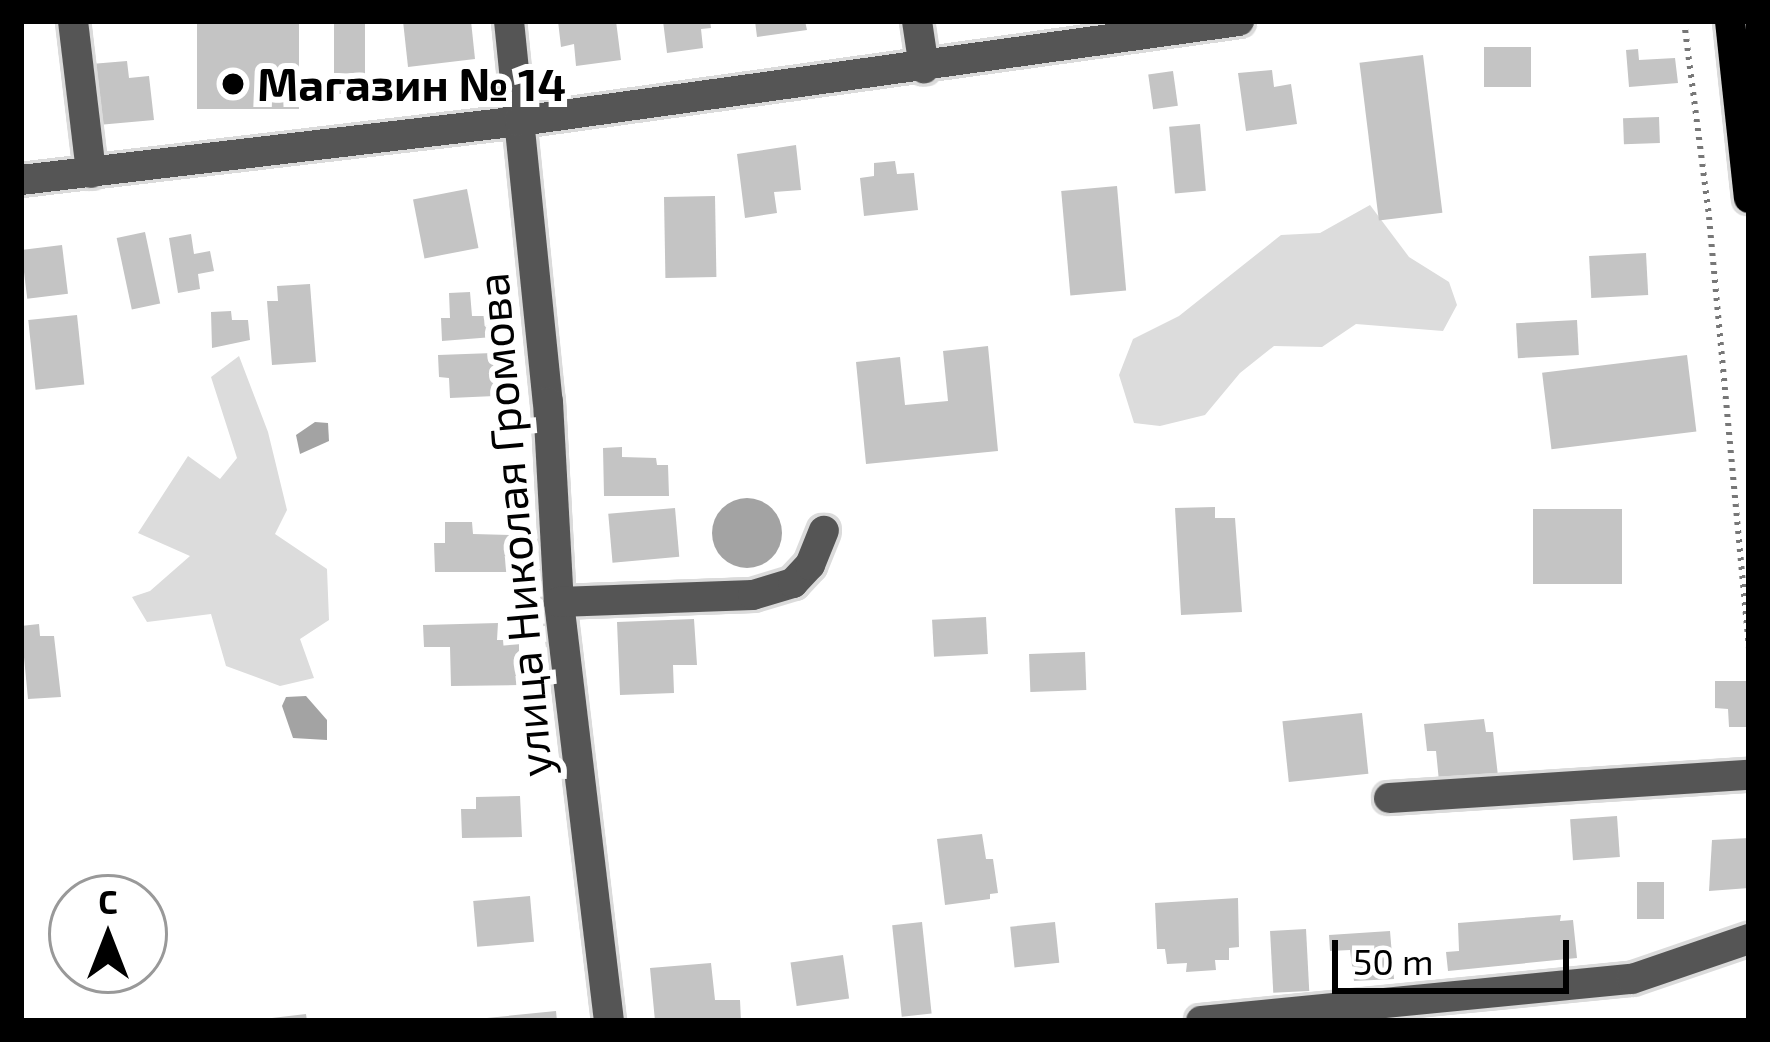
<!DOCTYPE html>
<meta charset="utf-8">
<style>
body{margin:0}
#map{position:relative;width:1770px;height:1042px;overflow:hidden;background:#fff;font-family:"Exo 2",sans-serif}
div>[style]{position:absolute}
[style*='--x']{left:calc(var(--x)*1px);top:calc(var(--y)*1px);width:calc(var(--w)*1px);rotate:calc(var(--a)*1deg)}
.green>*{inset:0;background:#dcdcdc}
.water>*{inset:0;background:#a3a3a3}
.round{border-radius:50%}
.building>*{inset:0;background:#c4c4c4;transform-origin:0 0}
.path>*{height:6px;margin-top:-3px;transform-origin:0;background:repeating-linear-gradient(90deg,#777 0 3px,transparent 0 9px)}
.roads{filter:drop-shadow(3px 0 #dbdbdb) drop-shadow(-3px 0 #dbdbdb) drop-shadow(0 3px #dbdbdb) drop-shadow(0 -3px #dbdbdb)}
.minor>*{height:30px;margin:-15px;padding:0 15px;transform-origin:15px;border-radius:15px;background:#555}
.major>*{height:30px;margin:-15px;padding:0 15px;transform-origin:15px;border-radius:15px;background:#000}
.dots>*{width:33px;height:33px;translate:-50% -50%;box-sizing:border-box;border:6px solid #fff;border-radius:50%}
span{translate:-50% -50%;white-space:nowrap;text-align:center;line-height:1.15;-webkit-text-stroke:12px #fff;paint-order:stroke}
.poi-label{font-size:45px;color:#000;font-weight:700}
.left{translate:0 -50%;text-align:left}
.street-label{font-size:45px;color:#000}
.frame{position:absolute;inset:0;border:24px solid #000;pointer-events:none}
.north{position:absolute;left:48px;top:874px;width:120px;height:120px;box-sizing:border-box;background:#fff;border:3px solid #999;border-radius:50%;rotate:0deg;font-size:33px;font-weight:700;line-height:48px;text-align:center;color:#000}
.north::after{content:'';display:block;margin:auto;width:42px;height:54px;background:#000;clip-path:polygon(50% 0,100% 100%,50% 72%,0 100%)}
.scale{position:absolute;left:1332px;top:940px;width:237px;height:54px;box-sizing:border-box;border:6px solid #000;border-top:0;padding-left:15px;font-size:36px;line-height:42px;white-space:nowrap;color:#000;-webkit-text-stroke:9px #fff;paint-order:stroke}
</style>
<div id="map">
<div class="green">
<div style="clip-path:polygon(1370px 205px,1409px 257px,1449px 282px,1457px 305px,1443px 331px,1356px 324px,1322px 347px,1274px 346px,1240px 373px,1205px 415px,1160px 426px,1134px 423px,1119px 375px,1133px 339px,1179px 316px,1281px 235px,1320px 233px)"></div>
<div style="clip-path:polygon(239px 356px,268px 432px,287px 510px,275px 534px,327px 569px,329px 620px,300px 639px,314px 678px,280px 686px,226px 666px,211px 614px,147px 622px,132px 597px,150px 591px,190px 556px,138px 533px,188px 456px,220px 479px,237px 458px,211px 377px)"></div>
</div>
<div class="water">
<div style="clip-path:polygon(315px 422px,328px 423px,329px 441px,300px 454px,296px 435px)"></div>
<div class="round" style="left:712px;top:498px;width:70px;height:70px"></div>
<div style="clip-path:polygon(306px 696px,327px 720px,327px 740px,293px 738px,282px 706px,286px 697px)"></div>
</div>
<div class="building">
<div style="left:197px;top:21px;width:102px;height:88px"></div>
<div style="left:334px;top:21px;width:31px;height:73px"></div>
<div style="clip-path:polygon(403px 21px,471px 21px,475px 59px,408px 67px)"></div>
<div style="clip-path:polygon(558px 21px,616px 21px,621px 60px,576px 66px,574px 44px,561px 47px)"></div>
<div style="clip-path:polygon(663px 21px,710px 21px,711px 28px,701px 29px,703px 48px,667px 53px)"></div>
<div style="clip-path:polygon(755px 21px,805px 21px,807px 30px,757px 37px)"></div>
<div style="left:1484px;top:47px;width:47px;height:40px"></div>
<div style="clip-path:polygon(1638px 49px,1639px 60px,1675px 58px,1678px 83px,1629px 87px,1626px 50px)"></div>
<div style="left:1423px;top:55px;width:159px;height:64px;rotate:83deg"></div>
<div style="clip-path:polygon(127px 61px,129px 78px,149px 76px,154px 120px,98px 125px,91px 64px)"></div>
<div style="clip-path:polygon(1272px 70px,1274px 87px,1291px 84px,1297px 124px,1246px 131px,1238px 73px)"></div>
<div style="left:1173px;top:71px;width:35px;height:25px;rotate:82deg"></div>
<div style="left:1659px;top:117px;width:26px;height:36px;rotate:88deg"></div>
<div style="left:1200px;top:124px;width:67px;height:31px;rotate:85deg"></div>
<div style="clip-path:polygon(796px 145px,801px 190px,774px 192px,777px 213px,745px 218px,737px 154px)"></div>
<div style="clip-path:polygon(895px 161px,897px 174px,914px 173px,918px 210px,864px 216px,860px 178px,874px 176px,874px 163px)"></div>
<div style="left:1117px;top:186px;width:105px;height:56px;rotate:85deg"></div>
<div style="left:467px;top:189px;width:60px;height:55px;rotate:79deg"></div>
<div style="left:715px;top:196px;width:81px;height:51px;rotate:89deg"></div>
<div style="left:145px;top:232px;width:73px;height:29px;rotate:78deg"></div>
<div style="clip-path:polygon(191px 234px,194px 254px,210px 251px,214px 271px,198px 274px,200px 289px,178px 293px,169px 238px)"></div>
<div style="left:62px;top:245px;width:49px;height:41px;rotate:83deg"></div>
<div style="left:1646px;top:253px;width:42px;height:57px;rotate:87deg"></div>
<div style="clip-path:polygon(310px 284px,316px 362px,272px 365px,267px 301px,278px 301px,277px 286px)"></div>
<div style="clip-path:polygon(470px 292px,472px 316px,491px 316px,493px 337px,442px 341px,441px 318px,450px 318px,449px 293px)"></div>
<div style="clip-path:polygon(231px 311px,232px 320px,248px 320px,250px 340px,212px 348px,211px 312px)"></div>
<div style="left:77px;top:315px;width:70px;height:49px;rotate:84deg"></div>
<div style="left:1577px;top:320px;width:35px;height:61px;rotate:87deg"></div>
<div style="clip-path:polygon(988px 346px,998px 451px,866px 464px,856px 362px,900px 357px,905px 405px,948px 401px,943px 351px)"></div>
<div style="clip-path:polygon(493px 353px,495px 396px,450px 398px,449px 378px,439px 377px,438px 355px)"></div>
<div style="left:1687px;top:355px;width:77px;height:146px;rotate:83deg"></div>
<div style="clip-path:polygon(622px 447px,622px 457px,656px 458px,657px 465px,668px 465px,669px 496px,604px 496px,603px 448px)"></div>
<div style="clip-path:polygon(1215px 507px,1215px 518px,1235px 518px,1242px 612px,1181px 615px,1175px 508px)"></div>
<div style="left:675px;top:508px;width:49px;height:67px;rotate:85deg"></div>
<div style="left:1622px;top:509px;width:75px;height:89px;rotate:90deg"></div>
<div style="clip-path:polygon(445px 522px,472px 522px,473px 534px,511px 535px,512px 572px,435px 572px,434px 543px,445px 543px)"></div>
<div style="left:986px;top:617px;width:37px;height:54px;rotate:87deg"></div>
<div style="clip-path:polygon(694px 619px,697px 665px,673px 665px,674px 693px,620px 695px,617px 622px)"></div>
<div style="clip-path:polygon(498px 623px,497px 640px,519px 640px,519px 685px,451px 686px,450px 647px,424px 647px,423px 625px)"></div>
<div style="clip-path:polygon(39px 624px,40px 636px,54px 636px,61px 697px,28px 699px,21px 626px)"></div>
<div style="left:1085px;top:652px;width:38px;height:56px;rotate:88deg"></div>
<div style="clip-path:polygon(1715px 681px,1748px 681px,1749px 727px,1729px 727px,1728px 709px,1715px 708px)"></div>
<div style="left:1362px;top:713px;width:61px;height:80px;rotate:84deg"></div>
<div style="clip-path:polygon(1484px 719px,1486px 732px,1493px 732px,1498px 776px,1439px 781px,1436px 751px,1427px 751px,1424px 724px)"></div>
<div style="clip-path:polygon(520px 796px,522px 837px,462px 838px,461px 809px,476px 809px,476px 797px)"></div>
<div style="left:1617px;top:816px;width:41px;height:47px;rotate:86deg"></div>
<div style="clip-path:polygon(982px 834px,986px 859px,993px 859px,998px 893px,990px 894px,990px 899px,945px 905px,937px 839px)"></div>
<div style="clip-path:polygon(1749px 838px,1749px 888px,1709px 891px,1712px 840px)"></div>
<div style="left:1637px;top:882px;width:27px;height:37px"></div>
<div style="left:530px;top:896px;width:46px;height:57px;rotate:85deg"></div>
<div style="clip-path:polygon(1238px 898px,1239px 947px,1229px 948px,1229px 960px,1215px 960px,1216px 970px,1186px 972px,1187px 963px,1167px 964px,1165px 949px,1157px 949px,1155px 903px)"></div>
<div style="clip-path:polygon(1561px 915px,1560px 921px,1573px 920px,1577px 958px,1448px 971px,1446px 952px,1459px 951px,1458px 923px)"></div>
<div style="left:922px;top:922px;width:92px;height:30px;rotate:84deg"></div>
<div style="left:1055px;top:922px;width:41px;height:45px;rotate:84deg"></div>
<div style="left:1306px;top:929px;width:62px;height:36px;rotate:87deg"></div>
<div style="clip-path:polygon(1390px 931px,1394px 979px,1354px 981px,1350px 950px,1330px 951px,1329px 935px)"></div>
<div style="left:843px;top:955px;width:44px;height:53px;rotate:82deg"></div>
<div style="clip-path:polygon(711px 963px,715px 1000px,740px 1000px,741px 1021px,655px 1021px,650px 968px)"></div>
<div style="clip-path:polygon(556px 1011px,557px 1021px,487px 1021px,487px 1018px)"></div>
<div style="clip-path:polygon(306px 1014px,307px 1021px,272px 1021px,272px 1018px)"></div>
</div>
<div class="path">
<div style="--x:1684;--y:21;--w:198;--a:82.7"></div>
<div style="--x:1709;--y:217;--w:435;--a:84.7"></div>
</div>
<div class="roads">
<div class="minor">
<div style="--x:73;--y:21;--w:153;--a:83.2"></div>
<div style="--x:509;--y:21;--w:383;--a:84.2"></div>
<div style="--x:548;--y:402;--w:200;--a:86.9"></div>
<div style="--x:559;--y:602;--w:422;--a:83.2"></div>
<div style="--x:917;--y:21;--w:48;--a:81.5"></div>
<div style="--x:21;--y:180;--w:502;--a:-6.74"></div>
<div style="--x:520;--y:121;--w:726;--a:-7.92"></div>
<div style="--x:559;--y:602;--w:194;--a:-2.1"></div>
<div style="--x:753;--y:595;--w:42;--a:-16.7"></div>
<div style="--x:793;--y:583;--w:25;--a:-47"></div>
<div style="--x:810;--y:565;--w:37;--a:-68"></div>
<div style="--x:1389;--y:798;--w:361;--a:-3.7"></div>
<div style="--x:1201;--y:1021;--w:433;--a:-5.6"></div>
<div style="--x:1632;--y:979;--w:124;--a:-18.9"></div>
</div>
<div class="major">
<div style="--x:1730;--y:21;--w:178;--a:83.9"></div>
</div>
</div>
<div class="dots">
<div style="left:233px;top:84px;background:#000"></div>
</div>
<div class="poi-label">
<span class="left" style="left:257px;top:84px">Магазин № 14</span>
</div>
<div class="street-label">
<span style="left:513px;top:525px;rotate:-95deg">улица Николая Громова</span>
</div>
<div class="frame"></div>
<div class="north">С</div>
<div class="scale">50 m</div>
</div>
